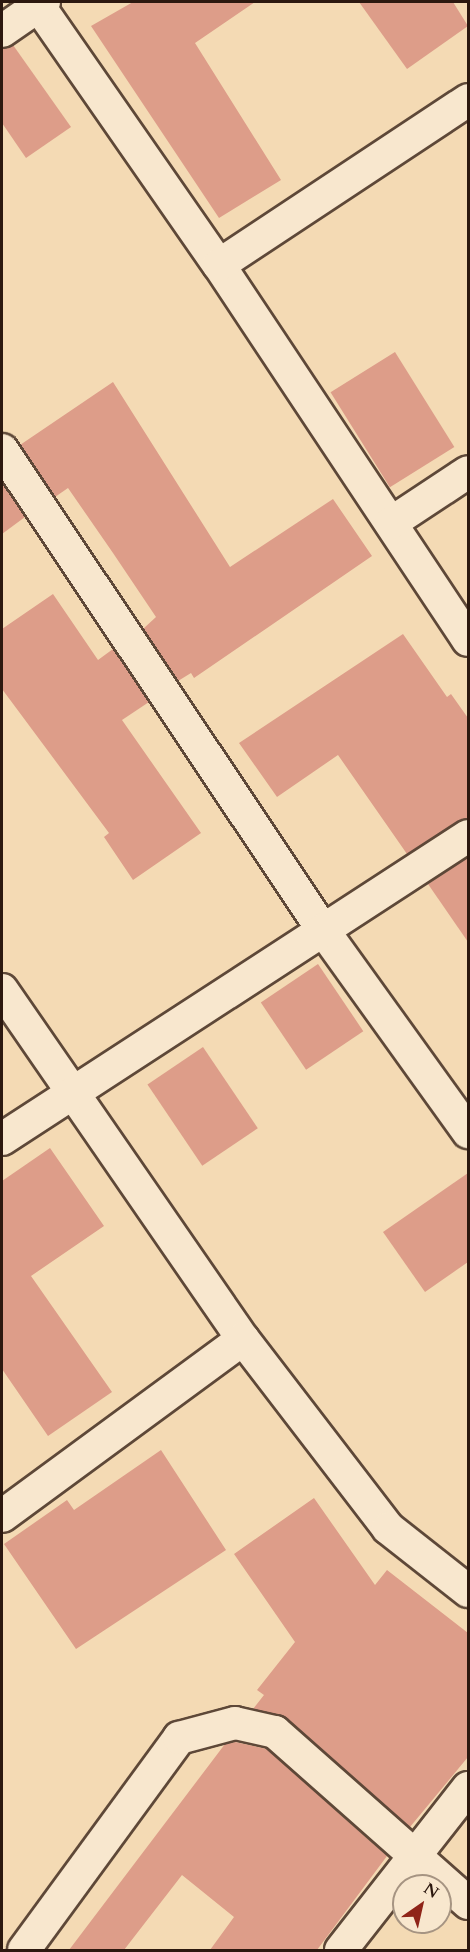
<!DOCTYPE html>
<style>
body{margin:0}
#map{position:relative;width:470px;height:1952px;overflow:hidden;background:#f4dab4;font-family:Cardo,serif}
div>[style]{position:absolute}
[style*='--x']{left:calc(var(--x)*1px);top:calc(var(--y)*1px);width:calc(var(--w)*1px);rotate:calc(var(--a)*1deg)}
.building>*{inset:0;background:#dd9d89;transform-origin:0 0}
.roads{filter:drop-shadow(2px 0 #5e4838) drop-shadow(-2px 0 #5e4838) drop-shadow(0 2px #5e4838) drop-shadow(0 -2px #5e4838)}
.minor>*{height:32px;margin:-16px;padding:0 16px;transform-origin:16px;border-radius:16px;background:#f8e7ce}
span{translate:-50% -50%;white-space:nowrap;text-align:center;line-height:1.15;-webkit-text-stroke:4.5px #f8e7ce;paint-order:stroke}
.frame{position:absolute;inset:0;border:3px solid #2c180f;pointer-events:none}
.north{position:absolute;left:392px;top:1874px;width:60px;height:60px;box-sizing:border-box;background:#f8e7ce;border:2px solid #a69482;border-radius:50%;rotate:34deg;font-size:16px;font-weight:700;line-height:24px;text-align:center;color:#2c180f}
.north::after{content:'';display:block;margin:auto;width:21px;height:27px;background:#8f2418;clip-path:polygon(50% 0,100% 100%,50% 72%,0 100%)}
</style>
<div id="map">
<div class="building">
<div style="clip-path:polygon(133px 2px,255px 2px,195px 43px,281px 180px,219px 218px,91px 26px)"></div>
<div style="clip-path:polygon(359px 2px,453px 2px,468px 26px,407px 69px)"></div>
<div style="clip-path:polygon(13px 45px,71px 127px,26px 158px,2px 123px,2px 49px)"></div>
<div style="left:395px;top:352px;width:112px;height:76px;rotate:58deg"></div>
<div style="clip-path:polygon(113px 382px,230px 567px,333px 499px,372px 556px,194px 678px,191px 673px,178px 681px,143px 629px,156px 617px,113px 553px,68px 488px,55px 497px,20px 445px)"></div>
<div style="clip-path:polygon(2px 482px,25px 517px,2px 534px)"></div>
<div style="clip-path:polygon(53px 594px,98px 660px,113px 649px,149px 702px,122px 720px,201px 833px,133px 880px,104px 837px,109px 833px,2px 689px,2px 629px)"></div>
<div style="clip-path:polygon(403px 634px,447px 697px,451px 694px,468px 718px,468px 818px,407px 854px,338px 755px,277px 797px,239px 743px)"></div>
<div style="clip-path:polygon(468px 857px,468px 942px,428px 884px)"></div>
<div style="left:318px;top:964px;width:81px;height:69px;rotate:56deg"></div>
<div style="left:203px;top:1047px;width:98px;height:67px;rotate:56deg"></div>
<div style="clip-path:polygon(50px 1148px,104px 1226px,31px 1276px,112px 1392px,48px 1436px,2px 1369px,2px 1181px)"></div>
<div style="clip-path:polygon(468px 1173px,468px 1262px,425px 1292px,383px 1232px)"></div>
<div style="clip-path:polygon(161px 1450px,226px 1550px,76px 1649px,4px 1544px,67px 1500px,74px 1510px)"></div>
<div style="clip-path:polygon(314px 1498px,375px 1585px,387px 1570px,468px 1633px,468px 1757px,410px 1827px,287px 1719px,253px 1709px,264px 1695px,257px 1690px,295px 1642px,234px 1554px)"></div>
<div style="clip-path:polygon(235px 1742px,267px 1749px,387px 1856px,317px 1950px,210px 1950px,234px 1917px,182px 1875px,124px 1950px,69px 1950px,225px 1744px)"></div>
</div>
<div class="roads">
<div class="minor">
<div style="--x:36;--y:2;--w:320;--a:55.2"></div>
<div style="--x:219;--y:265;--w:450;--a:56.4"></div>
<div style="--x:2;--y:31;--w:51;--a:-34.6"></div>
<div style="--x:219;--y:265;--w:299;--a:-33.5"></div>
<div style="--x:2;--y:450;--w:577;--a:56.23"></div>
<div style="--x:323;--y:930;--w:249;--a:54.3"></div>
<div style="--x:391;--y:523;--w:92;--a:-33.5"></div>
<div style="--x:2;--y:990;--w:424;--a:55.4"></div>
<div style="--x:243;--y:1339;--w:238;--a:52.5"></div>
<div style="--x:388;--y:1528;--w:102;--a:38.2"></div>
<div style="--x:2;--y:1139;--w:556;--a:-33.03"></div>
<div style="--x:2;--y:1516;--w:299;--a:-36.3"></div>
<div style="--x:24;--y:1950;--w:263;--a:-53.8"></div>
<div style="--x:179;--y:1738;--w:58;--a:-15"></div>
<div style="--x:235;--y:1723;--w:41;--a:12.7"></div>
<div style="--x:275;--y:1732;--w:258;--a:41.5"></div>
<div style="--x:341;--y:1950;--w:206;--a:-51.9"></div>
</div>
</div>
<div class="frame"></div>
<div class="north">N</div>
</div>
